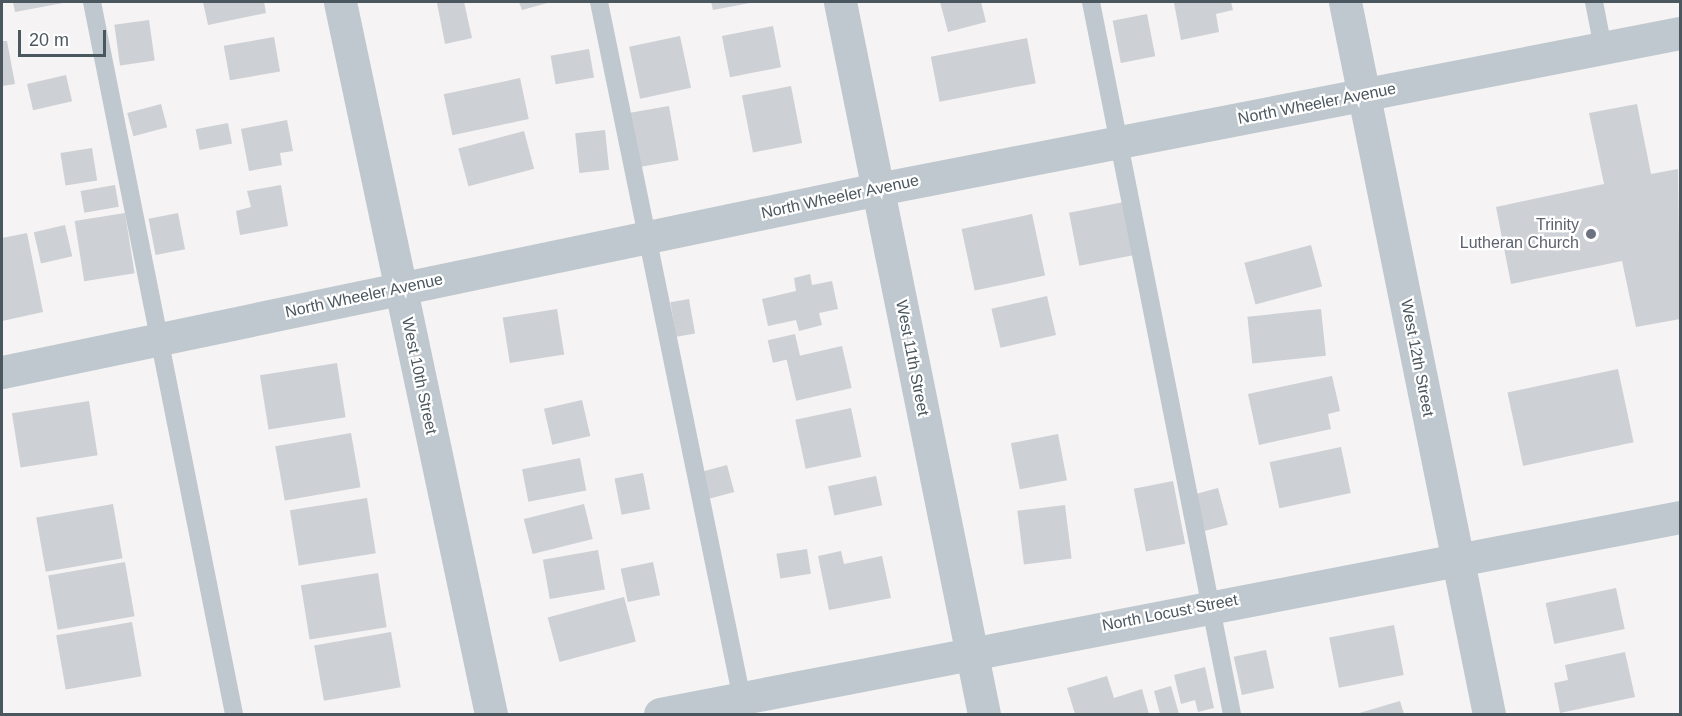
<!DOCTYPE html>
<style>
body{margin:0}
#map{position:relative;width:1682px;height:716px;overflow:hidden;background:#f5f3f3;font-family:Helvetica,sans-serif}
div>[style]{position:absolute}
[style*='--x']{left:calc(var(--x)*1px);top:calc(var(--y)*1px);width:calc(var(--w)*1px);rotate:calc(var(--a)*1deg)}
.building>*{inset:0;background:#cdd0d4;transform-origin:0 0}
.service>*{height:18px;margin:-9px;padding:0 9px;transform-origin:9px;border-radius:9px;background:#bfc8ce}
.minor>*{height:33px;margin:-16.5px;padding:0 16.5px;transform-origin:16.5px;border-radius:16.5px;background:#bfc8ce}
.tertiary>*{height:33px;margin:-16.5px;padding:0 16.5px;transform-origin:16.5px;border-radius:16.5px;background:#bfc8ce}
.dots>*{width:16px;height:16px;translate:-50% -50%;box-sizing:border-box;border:3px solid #fff;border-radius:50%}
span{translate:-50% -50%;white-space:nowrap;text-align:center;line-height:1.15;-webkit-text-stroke:4.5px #fff;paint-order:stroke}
.street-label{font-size:16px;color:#4b575f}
.worship-label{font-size:16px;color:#5b616d}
.right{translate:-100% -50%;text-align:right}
.frame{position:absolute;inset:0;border:3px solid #4b575f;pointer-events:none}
.scale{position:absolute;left:18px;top:30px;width:88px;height:27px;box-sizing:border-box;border:3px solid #4b575f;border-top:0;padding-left:8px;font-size:18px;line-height:21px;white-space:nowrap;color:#4b575f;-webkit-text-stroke:4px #fff;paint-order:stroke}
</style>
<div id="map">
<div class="building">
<div style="clip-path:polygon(13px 2px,63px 2px,63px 3px,15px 12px)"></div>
<div style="clip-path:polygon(203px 2px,264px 2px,266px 13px,208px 25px)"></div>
<div style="clip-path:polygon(464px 2px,472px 38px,445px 44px,437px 3px)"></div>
<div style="clip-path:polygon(519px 2px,551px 2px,522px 10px)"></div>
<div style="clip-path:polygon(711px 2px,750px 2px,750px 3px,713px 10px)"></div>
<div style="clip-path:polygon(940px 2px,981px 2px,986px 22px,948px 32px)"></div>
<div style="clip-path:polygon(1183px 2px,1231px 2px,1233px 10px,1216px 14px,1219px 32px,1181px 40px,1174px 3px)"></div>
<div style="left:1147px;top:14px;width:43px;height:35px;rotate:79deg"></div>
<div style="left:149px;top:20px;width:41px;height:35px;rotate:82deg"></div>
<div style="left:773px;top:26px;width:42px;height:52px;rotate:79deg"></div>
<div style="left:680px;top:36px;width:53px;height:52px;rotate:78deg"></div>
<div style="left:274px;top:37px;width:35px;height:51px;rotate:80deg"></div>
<div style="left:1027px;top:38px;width:46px;height:98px;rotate:79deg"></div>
<div style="clip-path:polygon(2px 41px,7px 41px,15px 84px,2px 86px)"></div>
<div style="left:589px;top:49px;width:29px;height:39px;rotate:80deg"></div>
<div style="left:66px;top:75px;width:27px;height:40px;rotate:77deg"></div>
<div style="left:520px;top:78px;width:42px;height:78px;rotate:78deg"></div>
<div style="left:791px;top:86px;width:58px;height:50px;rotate:79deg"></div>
<div style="left:161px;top:104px;width:24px;height:35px;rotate:75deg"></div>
<div style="clip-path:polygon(1637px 104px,1651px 174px,1678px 169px,1680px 319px,1636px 327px,1622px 261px,1511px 284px,1496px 207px,1604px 184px,1589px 113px)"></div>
<div style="left:669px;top:106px;width:55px;height:41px;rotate:80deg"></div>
<div style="clip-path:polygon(287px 120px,293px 151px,280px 153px,282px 165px,249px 171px,241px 129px)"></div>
<div style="left:228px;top:123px;width:21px;height:33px;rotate:79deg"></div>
<div style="left:605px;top:130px;width:40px;height:30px;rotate:84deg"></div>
<div style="left:524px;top:131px;width:39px;height:68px;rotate:75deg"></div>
<div style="left:92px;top:148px;width:33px;height:32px;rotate:81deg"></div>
<div style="left:115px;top:185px;width:22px;height:35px;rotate:80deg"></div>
<div style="clip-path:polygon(281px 185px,288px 226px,240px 235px,236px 211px,251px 207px,247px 191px)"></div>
<div style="left:1124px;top:202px;width:54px;height:56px;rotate:79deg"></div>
<div style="left:125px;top:213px;width:61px;height:51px;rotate:81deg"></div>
<div style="left:178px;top:213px;width:37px;height:30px;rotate:79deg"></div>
<div style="left:1032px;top:214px;width:63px;height:72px;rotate:78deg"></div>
<div style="left:65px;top:225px;width:32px;height:32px;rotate:77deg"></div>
<div style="clip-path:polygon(27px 233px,43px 312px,2px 321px,2px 238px)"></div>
<div style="left:1311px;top:245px;width:43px;height:69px;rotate:75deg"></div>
<div style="clip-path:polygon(810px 274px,812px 285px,832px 281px,838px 309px,819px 313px,822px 325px,799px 331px,796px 320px,768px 326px,762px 299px,796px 291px,794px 278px)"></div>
<div style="left:1047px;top:296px;width:40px;height:57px;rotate:77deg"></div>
<div style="left:689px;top:299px;width:35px;height:19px;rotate:80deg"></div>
<div style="left:557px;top:309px;width:46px;height:55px;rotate:81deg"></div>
<div style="left:1321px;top:309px;width:47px;height:74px;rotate:84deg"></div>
<div style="left:795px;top:334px;width:23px;height:28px;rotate:77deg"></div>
<div style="left:842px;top:346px;width:43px;height:57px;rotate:77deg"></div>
<div style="left:337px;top:363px;width:55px;height:78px;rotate:81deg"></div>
<div style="left:1618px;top:369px;width:75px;height:113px;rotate:78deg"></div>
<div style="clip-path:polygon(1332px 376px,1340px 411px,1328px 414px,1331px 429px,1259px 445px,1248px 394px)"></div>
<div style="left:582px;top:400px;width:37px;height:39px;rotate:77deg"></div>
<div style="left:89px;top:401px;width:55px;height:78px;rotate:81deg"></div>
<div style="left:851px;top:408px;width:50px;height:57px;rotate:78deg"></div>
<div style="left:351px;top:433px;width:55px;height:77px;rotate:80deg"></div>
<div style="left:1058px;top:434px;width:47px;height:48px;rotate:79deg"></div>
<div style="left:1341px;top:447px;width:47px;height:73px;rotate:78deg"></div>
<div style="left:580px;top:458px;width:33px;height:59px;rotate:79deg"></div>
<div style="left:727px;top:465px;width:28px;height:28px;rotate:75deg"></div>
<div style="left:643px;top:473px;width:37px;height:29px;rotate:79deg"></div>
<div style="left:876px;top:476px;width:30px;height:49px;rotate:78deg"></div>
<div style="left:1173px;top:481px;width:64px;height:40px;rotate:79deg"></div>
<div style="left:1218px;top:488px;width:38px;height:24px;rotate:75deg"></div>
<div style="left:367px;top:498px;width:56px;height:78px;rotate:81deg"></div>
<div style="left:113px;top:504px;width:55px;height:78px;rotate:80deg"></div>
<div style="left:584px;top:504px;width:36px;height:62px;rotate:76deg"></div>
<div style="left:1065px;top:505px;width:54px;height:48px;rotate:83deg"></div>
<div style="left:807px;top:549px;width:25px;height:31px;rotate:81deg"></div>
<div style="left:598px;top:550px;width:40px;height:56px;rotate:80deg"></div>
<div style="clip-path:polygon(841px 551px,844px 564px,882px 556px,891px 598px,829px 610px,818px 556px)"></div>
<div style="left:125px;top:562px;width:55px;height:78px;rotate:80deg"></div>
<div style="left:653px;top:562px;width:34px;height:33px;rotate:78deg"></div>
<div style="left:378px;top:573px;width:55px;height:78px;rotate:81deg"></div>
<div style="left:1616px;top:588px;width:42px;height:72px;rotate:78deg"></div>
<div style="left:624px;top:597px;width:46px;height:79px;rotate:75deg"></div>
<div style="left:132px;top:622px;width:55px;height:77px;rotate:80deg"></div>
<div style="left:1394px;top:625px;width:51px;height:66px;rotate:79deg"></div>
<div style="left:391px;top:632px;width:56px;height:78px;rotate:80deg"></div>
<div style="left:1266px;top:650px;width:39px;height:33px;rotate:78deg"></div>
<div style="clip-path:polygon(1625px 652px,1635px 697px,1560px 713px,1554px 683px,1568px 680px,1565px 665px)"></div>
<div style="clip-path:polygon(1205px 667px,1214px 708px,1198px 712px,1195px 700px,1181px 704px,1174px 675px)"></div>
<div style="clip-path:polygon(1107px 676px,1114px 698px,1142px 689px,1149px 714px,1075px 714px,1067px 688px)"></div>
<div style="clip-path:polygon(1171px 686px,1179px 714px,1160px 714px,1154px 691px)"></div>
<div style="clip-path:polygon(1400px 701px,1404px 714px,1356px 714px)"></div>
</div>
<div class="service">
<div style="--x:92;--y:2;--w:726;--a:78.72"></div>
<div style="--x:599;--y:2;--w:727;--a:78.41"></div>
<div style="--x:1091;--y:2;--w:726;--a:78.8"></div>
<div style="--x:1594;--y:2;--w:47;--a:78.9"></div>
</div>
<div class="minor">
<div style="--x:840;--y:2;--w:726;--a:78.57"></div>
<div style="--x:1345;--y:2;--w:726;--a:78.57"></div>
<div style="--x:660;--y:714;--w:1039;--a:-10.93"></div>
</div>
<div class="tertiary">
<div style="--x:340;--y:2;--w:728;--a:78.03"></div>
<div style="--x:2;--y:372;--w:895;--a:-11.8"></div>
<div style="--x:878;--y:189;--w:817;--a:-11.01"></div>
</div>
<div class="dots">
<div style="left:1591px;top:234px;background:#6b7280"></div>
</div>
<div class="street-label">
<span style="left:1317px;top:104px;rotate:-11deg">North Wheeler Avenue</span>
<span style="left:840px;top:197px;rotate:-12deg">North Wheeler Avenue</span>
<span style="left:364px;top:296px;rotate:-12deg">North Wheeler Avenue</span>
<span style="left:912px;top:358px;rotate:79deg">West 11th Street</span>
<span style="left:1417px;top:358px;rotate:79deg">West 12th Street</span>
<span style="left:419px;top:376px;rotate:78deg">West 10th Street</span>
<span style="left:1170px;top:613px;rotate:-11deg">North Locust Street</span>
</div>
<div class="worship-label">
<span class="right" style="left:1579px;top:234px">Trinity<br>Lutheran Church</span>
</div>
<div class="frame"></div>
<div class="scale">20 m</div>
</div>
